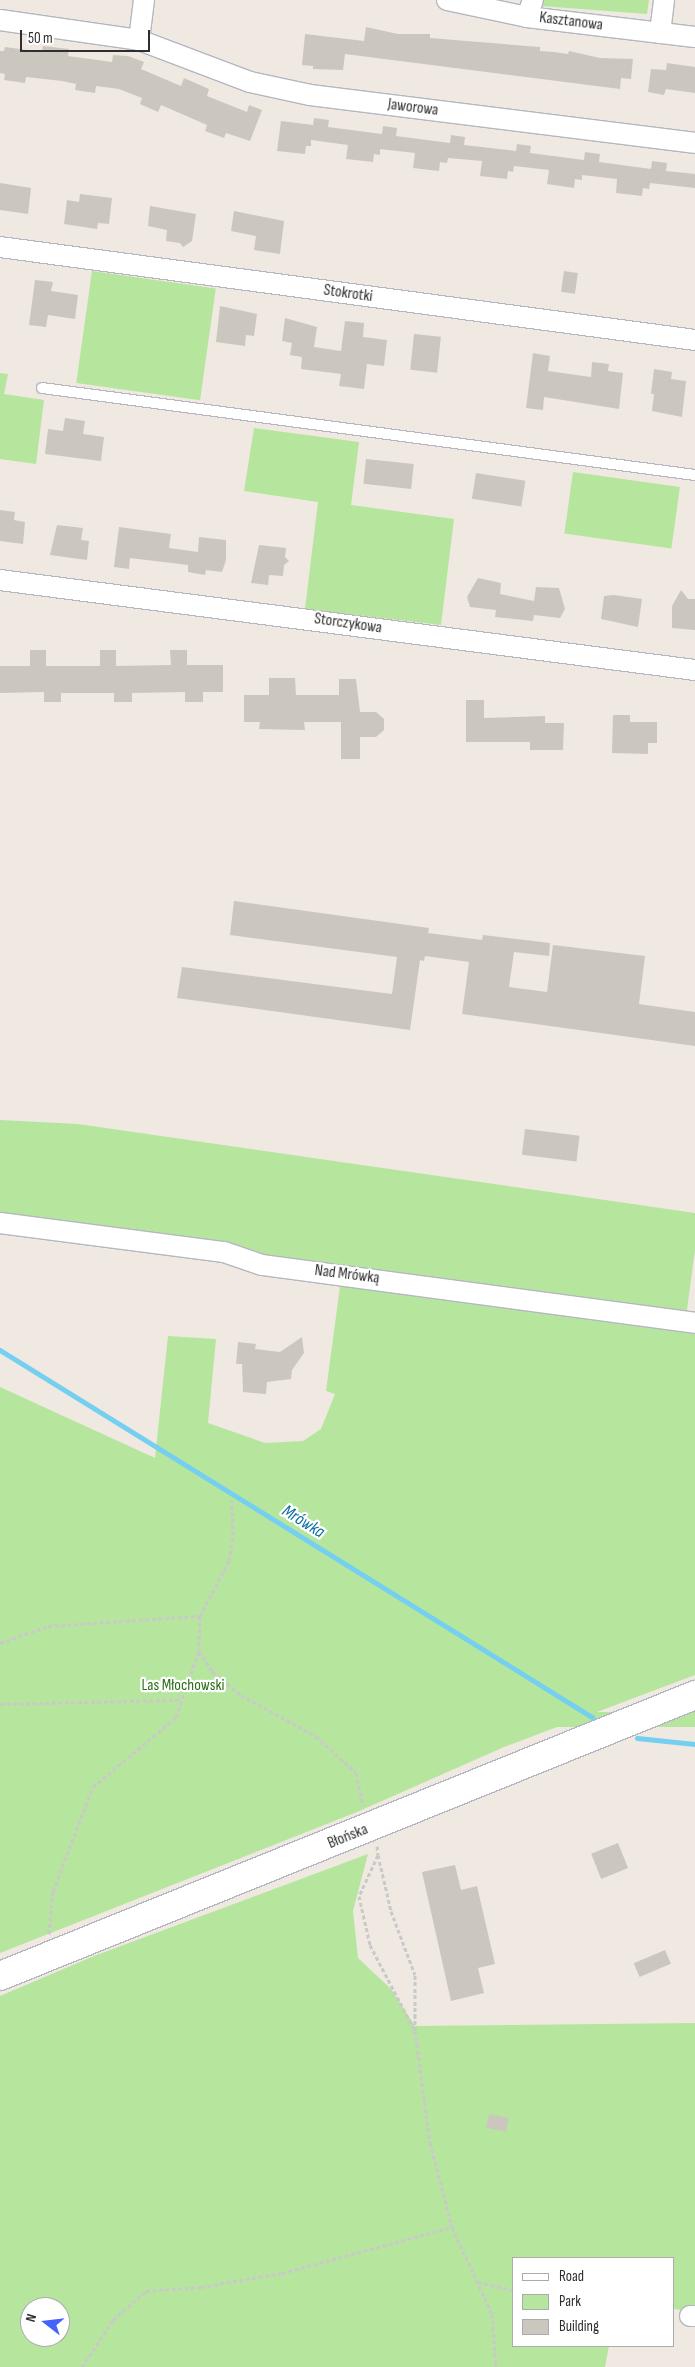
<!DOCTYPE html>
<meta charset="utf-8">
<style>
body{margin:0}
#map{position:relative;width:695px;height:2367px;overflow:hidden;background:#efe9e1;font-family:"Sofia Sans Condensed",sans-serif}
div>[style]{position:absolute}
[style*='--x']{left:calc(var(--x)*1px);top:calc(var(--y)*1px);width:calc(var(--w)*1px);rotate:calc(var(--a)*1deg)}
.green>*{inset:0;background:#b6e59e;transform-origin:0 0}
.stream>*{height:5px;margin:-2.5px;padding:0 2.5px;transform-origin:2.5px;border-radius:2.5px;background:#75cff0}
.building>*{inset:0;background:#cbc7bf;transform-origin:0 0}
.path>*{height:3px;margin-top:-1.5px;transform-origin:0;background:repeating-linear-gradient(90deg,#c9c9c9 0 4px,transparent 0 6.5px)}
.roads{filter:drop-shadow(1px 0 #b4b7c1) drop-shadow(-1px 0 #b4b7c1) drop-shadow(0 1px #b4b7c1) drop-shadow(0 -1px #b4b7c1)}
.lane>*{height:10px;margin:-5px;padding:0 5px;transform-origin:5px;border-radius:5px;background:#fff}
.street>*{height:20px;margin:-10px;padding:0 10px;transform-origin:10px;border-radius:10px;background:#fff}
.secondary>*{height:28px;margin:-14px;padding:0 14px;transform-origin:14px;border-radius:14px;background:#fff}
span{translate:-50% -50%;white-space:nowrap;text-align:center;line-height:1.15;-webkit-text-stroke:4.5px #fff;paint-order:stroke}
.street-label{font-size:16px;color:#2e2e2e}
.park-label{font-size:16px;color:#2c6e1b}
.water-label{font-size:18px;color:#0d6fa3;font-style:italic}
.legend{position:absolute;left:512px;top:2257px;width:162px;height:90px;box-sizing:border-box;background:#fff;border:1px solid #ababab;margin:0;padding:6px 9px;list-style:none;font-size:15px;color:#2e2e2e}
.legend li{display:flex;align-items:center;gap:10px;height:25px}
.legend b{width:25px;border:1px solid #ababab}
.north{position:absolute;left:20px;top:2297px;width:50px;height:50px;box-sizing:border-box;background:#fff;border:1px solid #ababab;border-radius:50%;rotate:286deg;font-size:14px;font-weight:700;line-height:20px;text-align:center;color:#2e2e2e}
.north::after{content:'';display:block;margin:auto;width:18px;height:22px;background:#4264fb;clip-path:polygon(50% 0,100% 100%,50% 72%,0 100%)}
.scale{position:absolute;left:20px;top:30px;width:130px;height:22px;box-sizing:border-box;border:2px solid #2e2e2e;border-top:0;padding-left:6px;font-size:15px;line-height:18px;white-space:nowrap;color:#2e2e2e;-webkit-text-stroke:4px #fff;paint-order:stroke}
</style>
<div id="map">
<div class="green">
<div style="clip-path:polygon(543px 0,649px 0,647px 14px,541px 6px)"></div>
<div style="left:92px;top:271px;width:125px;height:113px;rotate:8deg"></div>
<div style="clip-path:polygon(0 373px,8px 374px,4px 394px,44px 400px,36px 464px,0 459px)"></div>
<div style="clip-path:polygon(254px 428px,359px 442px,351px 505px,454px 519px,441px 625px,305px 609px,318px 502px,244px 491px)"></div>
<div style="left:573px;top:472px;width:108px;height:62px;rotate:8deg"></div>
<div style="clip-path:polygon(0 1120px,78px 1124px,695px 1213px,695px 1250px,686px 1317px,0 1217px)"></div>
<div style="clip-path:polygon(341px 1279px,695px 1328px,695px 1675px,504px 1747px,357px 1812px,0 1953px,0 1387px,155px 1458px,168px 1336px,216px 1339px,208px 1423px,265px 1443px,303px 1441px,321px 1429px,335px 1394px,326px 1391px)"></div>
<div style="left:695px;top:1712px;width:15px;height:300px;rotate:90deg"></div>
<div style="clip-path:polygon(evenodd,368px 1854px,353px 1911px,358px 1958px,391px 1989px,415px 2026px,695px 2023px,695px 2312px,674px 2309px,674px 2258px,514px 2258px,514px 2346px,609px 2346px,605px 2367px,0 2367px,0 1996px,94px 1956px,368px 1854px,30px 2307px,60px 2307px,60px 2337px,30px 2337px,30px 2307px)"></div>
</div>
<div class="stream">
<div style="--x:0;--y:1350;--w:697;--a:31.8"></div>
<div style="--x:637;--y:1738;--w:58;--a:5.9"></div>
</div>
<div class="building">
<div style="clip-path:polygon(366px 27px,398px 34px,430px 34px,430px 38px,540px 47px,540px 51px,554px 52px,568px 54px,569px 51px,600px 58px,633px 59px,631px 79px,621px 78px,620px 89px,345px 54px,343px 70px,313px 69px,313px 66px,302px 65px,305px 34px,364px 41px)"></div>
<div style="clip-path:polygon(43px 46px,69px 49px,68px 56px,112px 62px,113px 55px,128px 56px,144px 62px,141px 69px,181px 86px,184px 78px,209px 89px,207px 96px,247px 112px,249px 105px,262px 110px,250px 141px,226px 133px,224px 138px,205px 131px,207px 125px,161px 105px,158px 112px,140px 104px,142px 98px,119px 89px,96px 86px,95px 93px,75px 90px,76px 84px,62px 81px,26px 77px,25px 83px,4px 80px,5px 74px,0 73px,0 51px,4px 51px,5px 47px,42px 52px)"></div>
<div style="clip-path:polygon(667px 63px,695px 67px,695px 93px,666px 89px,664px 95px,648px 92px,651px 69px,666px 70px)"></div>
<div style="clip-path:polygon(314px 118px,329px 120px,328px 127px,382px 134px,383px 126px,397px 128px,396px 136px,450px 143px,451px 135px,465px 137px,464px 145px,516px 151px,517px 144px,531px 146px,530px 153px,584px 160px,585px 152px,600px 154px,599px 162px,651px 169px,652px 161px,667px 163px,666px 171px,695px 174px,695px 188px,650px 183px,649px 189px,643px 188px,642px 196px,616px 193px,617px 179px,582px 175px,582px 180px,575px 179px,574px 188px,547px 184px,549px 170px,514px 166px,513px 172px,508px 171px,507px 179px,480px 176px,482px 161px,448px 158px,447px 163px,440px 162px,439px 171px,413px 168px,415px 153px,380px 149px,380px 155px,374px 154px,373px 162px,346px 159px,348px 145px,311px 140px,311px 146px,306px 146px,305px 154px,277px 151px,281px 121px,313px 125px)"></div>
<div style="clip-path:polygon(0 183px,31px 188px,28px 214px,0 210px)"></div>
<div style="clip-path:polygon(80px 194px,112px 198px,109px 224px,98px 223px,97px 229px,64px 224px,67px 200px,79px 202px)"></div>
<div style="clip-path:polygon(150px 206px,196px 214px,192px 241px,183px 247px,180px 243px,166px 241px,167px 230px,148px 226px)"></div>
<div style="clip-path:polygon(234px 211px,284px 221px,280px 254px,254px 250px,256px 236px,231px 231px)"></div>
<div style="left:564px;top:271px;width:14px;height:21px;rotate:8deg"></div>
<div style="clip-path:polygon(35px 280px,53px 282px,51px 291px,78px 295px,75px 319px,48px 315px,46px 327px,29px 325px)"></div>
<div style="clip-path:polygon(220px 306px,257px 314px,254px 336px,246px 335px,245px 346px,216px 342px)"></div>
<div style="clip-path:polygon(285px 318px,317px 327px,314px 347px,341px 351px,345px 321px,364px 323px,363px 337px,387px 340px,384px 366px,367px 364px,364px 389px,339px 386px,341px 374px,301px 369px,302px 357px,290px 355px,292px 343px,282px 341px)"></div>
<div style="left:414px;top:334px;width:27px;height:36px;rotate:6deg"></div>
<div style="clip-path:polygon(533px 353px,550px 356px,548px 371px,591px 377px,592px 362px,609px 364px,608px 371px,623px 373px,619px 409px,544px 397px,543px 410px,526px 408px)"></div>
<div style="clip-path:polygon(654px 369px,672px 372px,671px 379px,686px 381px,682px 417px,652px 411px,654px 394px,651px 394px)"></div>
<div style="clip-path:polygon(65px 418px,85px 421px,83px 434px,104px 437px,101px 461px,45px 454px,48px 429px,63px 431px)"></div>
<div style="left:366px;top:459px;width:48px;height:25px;rotate:6deg"></div>
<div style="left:476px;top:473px;width:50px;height:26px;rotate:9deg"></div>
<div style="clip-path:polygon(0 510px,15px 512px,14px 520px,25px 522px,23px 544px,0 541px)"></div>
<div style="clip-path:polygon(57px 525px,83px 528px,81px 540px,89px 541px,87px 560px,50px 555px)"></div>
<div style="clip-path:polygon(119px 527px,171px 534px,169px 548px,198px 552px,199px 537px,226px 540px,226px 560px,222px 572px,206px 570px,205px 575px,188px 572px,188px 565px,130px 558px,129px 569px,114px 567px)"></div>
<div style="clip-path:polygon(259px 545px,286px 548px,285px 557px,289px 561px,284px 565px,283px 576px,269px 575px,268px 585px,251px 583px)"></div>
<div style="clip-path:polygon(478px 578px,501px 583px,500px 594px,534px 601px,536px 587px,559px 588px,565px 609px,560px 618px,534px 615px,533px 621px,495px 617px,496px 610px,470px 607px,467px 597px)"></div>
<div style="clip-path:polygon(681px 590px,688px 599px,695px 599px,695px 630px,672px 628px,672px 606px)"></div>
<div style="clip-path:polygon(614px 595px,642px 599px,638px 627px,601px 619px,604px 596px)"></div>
<div style="clip-path:polygon(30px 650px,46px 650px,46px 666px,100px 666px,100px 650px,116px 650px,116px 666px,171px 665px,170px 650px,187px 650px,187px 665px,223px 665px,223px 692px,203px 692px,203px 702px,185px 702px,185px 692px,132px 693px,132px 702px,114px 702px,114px 693px,61px 693px,61px 702px,44px 702px,44px 692px,0 693px,0 666px,30px 666px)"></div>
<div style="clip-path:polygon(269px 678px,295px 678px,296px 695px,339px 695px,339px 679px,356px 679px,360px 712px,376px 712px,384px 719px,384px 730px,376px 737px,360px 737px,360px 759px,341px 759px,341px 722px,304px 722px,305px 730px,259px 729px,260px 722px,244px 722px,244px 695px,269px 695px)"></div>
<div style="clip-path:polygon(466px 700px,484px 700px,484px 718px,545px 716px,545px 723px,564px 723px,563px 750px,530px 750px,530px 742px,466px 742px)"></div>
<div style="clip-path:polygon(613px 715px,630px 715px,630px 722px,657px 722px,657px 743px,648px 743px,648px 754px,612px 753px)"></div>
<div style="clip-path:polygon(234px 901px,429px 928px,428px 933px,482px 940px,483px 935px,550px 943px,549px 956px,514px 952px,509px 987px,547px 992px,553px 945px,645px 956px,639px 1004px,695px 1012px,695px 1046px,462px 1014px,469px 962px,425px 956px,424px 961px,420px 960px,410px 1030px,177px 998px,182px 967px,392px 994px,397px 957px,230px 935px)"></div>
<div style="left:525px;top:1129px;width:55px;height:26px;rotate:7deg"></div>
<div style="clip-path:polygon(302px 1337px,304px 1353px,292px 1370px,291px 1379px,267px 1382px,266px 1394px,243px 1392px,242px 1364px,236px 1364px,238px 1342px,256px 1344px,255px 1349px,280px 1352px)"></div>
<div style="left:618px;top:1843px;width:27px;height:29px;rotate:68deg"></div>
<div style="clip-path:polygon(455px 1865px,461px 1890px,477px 1886px,495px 1964px,478px 1968px,484px 1993px,451px 2001px,422px 1872px)"></div>
<div style="left:665px;top:1950px;width:15px;height:34px;rotate:67deg"></div>
<div style="left:489px;top:2114px;width:20px;height:14px;rotate:11deg"></div>
</div>
<div class="path">
<div style="--x:200;--y:1616;--w:35;--a:92"></div>
<div style="--x:199;--y:1651;--w:24;--a:57"></div>
<div style="--x:212;--y:1671;--w:38;--a:40"></div>
<div style="--x:241;--y:1695;--w:85;--a:28.7"></div>
<div style="--x:316;--y:1736;--w:54;--a:42.8"></div>
<div style="--x:356;--y:1773;--w:33;--a:78"></div>
<div style="--x:0;--y:1643;--w:51;--a:-19.5"></div>
<div style="--x:48;--y:1626;--w:152;--a:-3.8"></div>
<div style="--x:200;--y:1616;--w:62;--a:-62.2"></div>
<div style="--x:229;--y:1561;--w:26;--a:-81"></div>
<div style="--x:233;--y:1535;--w:35;--a:-92"></div>
<div style="--x:0;--y:1704;--w:182;--a:-1.3"></div>
<div style="--x:377;--y:1846;--w:9;--a:84"></div>
<div style="--x:378;--y:1855;--w:45;--a:114.9"></div>
<div style="--x:359;--y:1896;--w:50;--a:77.3"></div>
<div style="--x:370;--y:1945;--w:95;--a:62.4"></div>
<div style="--x:378;--y:1855;--w:57;--a:76.9"></div>
<div style="--x:391;--y:1911;--w:68;--a:69.4"></div>
<div style="--x:415;--y:1975;--w:56;--a:90"></div>
<div style="--x:415;--y:2031;--w:113;--a:82.4"></div>
<div style="--x:430;--y:2143;--w:87;--a:75.3"></div>
<div style="--x:452;--y:2227;--w:96;--a:65.3"></div>
<div style="--x:492;--y:2314;--w:53;--a:85.7"></div>
<div style="--x:49;--y:1934;--w:43;--a:-84.7"></div>
<div style="--x:53;--y:1891;--w:111;--a:-69"></div>
<div style="--x:93;--y:1787;--w:109;--a:-40.1"></div>
<div style="--x:176;--y:1717;--w:70;--a:-70.8"></div>
<div style="--x:478;--y:2282;--w:37;--a:13"></div>
<div style="--x:82;--y:2367;--w:56;--a:-56.6"></div>
<div style="--x:113;--y:2320;--w:44;--a:-41.3"></div>
<div style="--x:146;--y:2291;--w:55;--a:-4.2"></div>
<div style="--x:201;--y:2287;--w:82;--a:-9.8"></div>
<div style="--x:282;--y:2273;--w:176;--a:-15.1"></div>
</div>
<div class="roads">
<div class="lane">
<div style="--x:42;--y:388;--w:659;--a:7.59"></div>
</div>
<div class="street">
<div style="--x:447;--y:0;--w:82;--a:12"></div>
<div style="--x:527;--y:17;--w:169;--a:6.8"></div>
<div style="--x:527;--y:17;--w:18;--a:-71"></div>
<div style="--x:0;--y:20;--w:140;--a:8.2"></div>
<div style="--x:139;--y:40;--w:119;--a:20.7"></div>
<div style="--x:250;--y:82;--w:61;--a:12.2"></div>
<div style="--x:310;--y:95;--w:388;--a:7.1"></div>
<div style="--x:660;--y:33;--w:33;--a:-83"></div>
<div style="--x:139;--y:40;--w:40;--a:-82.9"></div>
<div style="--x:0;--y:247;--w:701;--a:7.62"></div>
<div style="--x:0;--y:580;--w:701;--a:7.38"></div>
<div style="--x:0;--y:1223;--w:226;--a:7.4"></div>
<div style="--x:224;--y:1252;--w:40;--a:18.9"></div>
<div style="--x:262;--y:1265;--w:437;--a:7.6"></div>
<div style="--x:690;--y:2316;--w:5;--a:0"></div>
</div>
<div class="secondary">
<div style="--x:0;--y:1976;--w:750;--a:-22.01"></div>
</div>
</div>
<div class="street-label">
<span style="left:571px;top:22px;rotate:7deg">Kasztanowa</span>
<span style="left:413px;top:108px;rotate:7deg">Jaworowa</span>
<span style="left:348px;top:294px;rotate:8deg">Stokrotki</span>
<span style="left:348px;top:624px;rotate:8deg">Storczykowa</span>
<span style="left:347px;top:1275px;rotate:7deg">Nad Mrówką</span>
<span style="left:348px;top:1837px;rotate:-22deg">Błońska</span>
</div>
<div class="park-label">
<span style="left:183px;top:1686px">Las Młochowski</span>
</div>
<div class="water-label">
<span style="left:303px;top:1522px;rotate:32deg">Mrówka</span>
</div>
<ul class="legend">
<li><b style="height:6px;background:#fff"></b>Road</li>
<li><b style="height:14px;background:#b6e59e"></b>Park</li>
<li><b style="height:14px;background:#cbc7bf"></b>Building</li>
</ul>
<div class="north">N</div>
<div class="scale">50 m</div>
</div>
